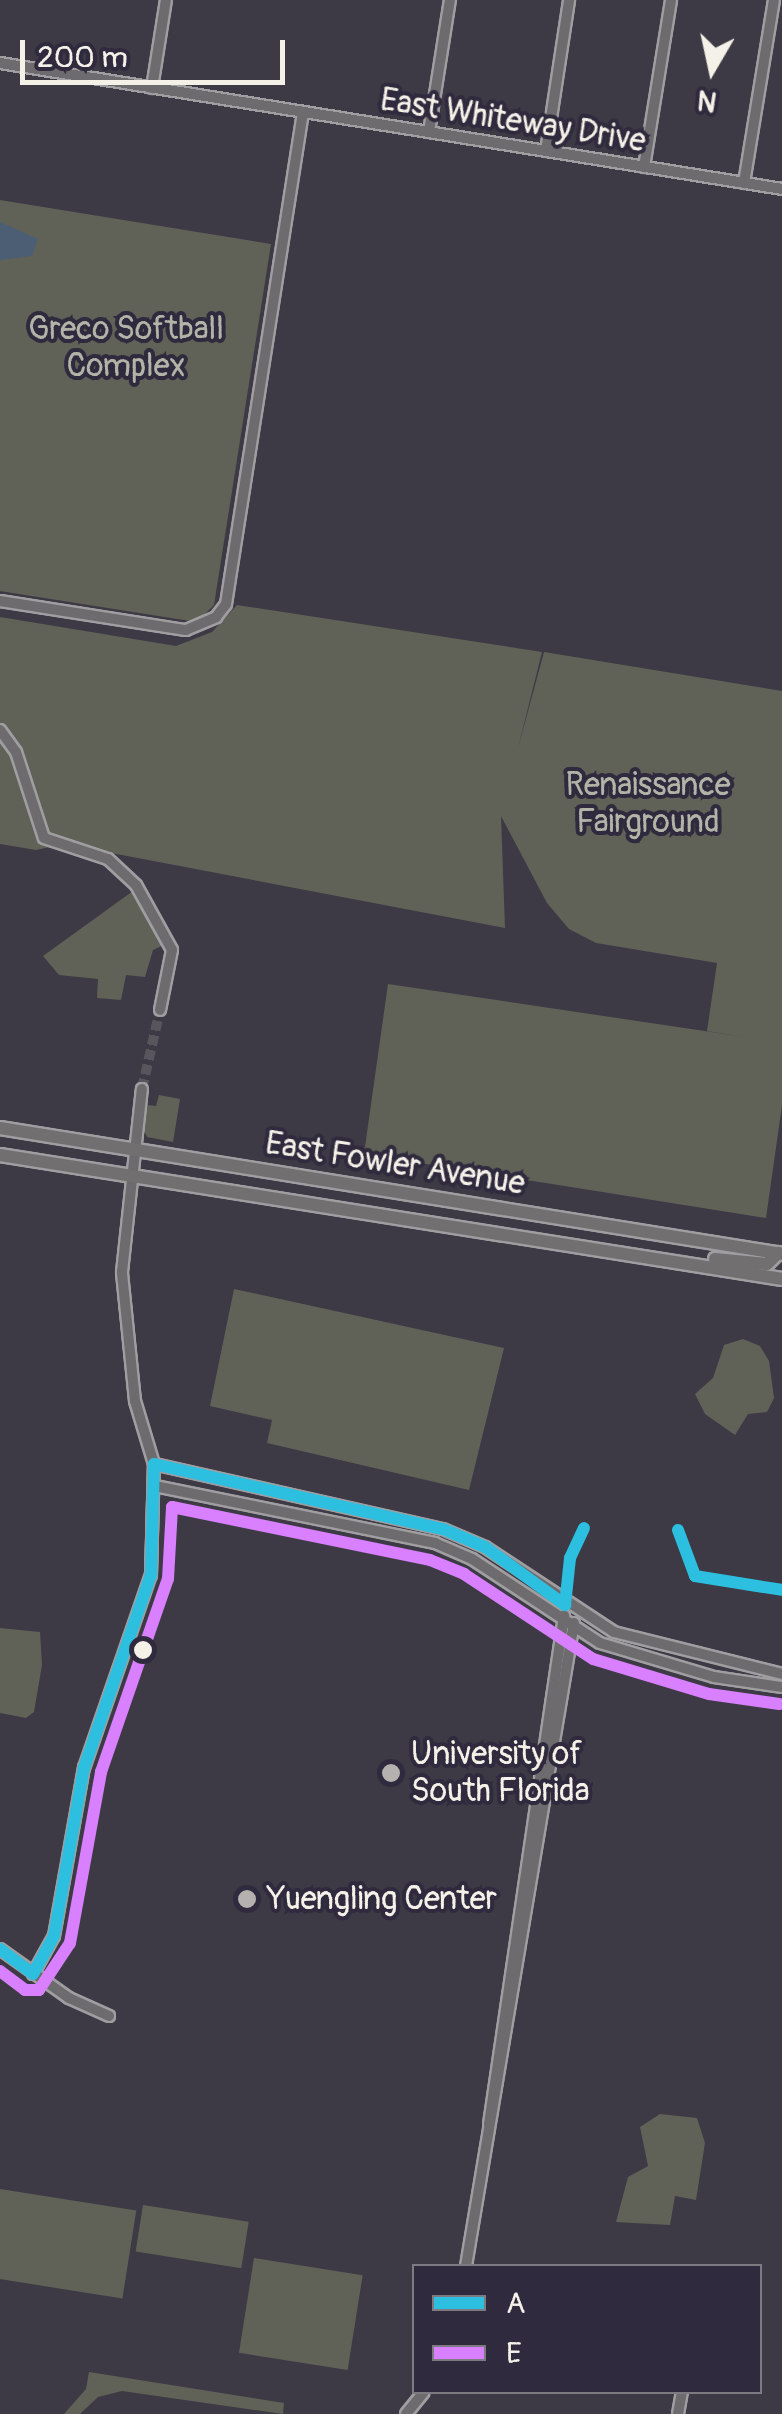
<!DOCTYPE html>
<style>
body{margin:0}
#map{position:relative;width:782px;height:2414px;overflow:hidden;background:#3d3a45;font-family:Pangolin,sans-serif}
div>[style]{position:absolute}
[style*='--x']{left:calc(var(--x)*1px);top:calc(var(--y)*1px);width:calc(var(--w)*1px);rotate:calc(var(--a)*1deg)}
.green>*{inset:0;background:#606257;transform-origin:0 0}
.water>*{inset:0;background:#4c5e74}
.minor-tunnel>*{height:10px;margin-top:-5px;transform-origin:0;background:repeating-linear-gradient(90deg,#58555d 0 10px,transparent 0 15px)}
.roads{filter:drop-shadow(2px 0 #9f9ea1) drop-shadow(-2px 0 #9f9ea1) drop-shadow(0 2px #9f9ea1) drop-shadow(0 -2px #9f9ea1)}
.minor>*{height:10px;margin:-5px;padding:0 5px;transform-origin:5px;border-radius:5px;background:#6e6b6e}
.major>*{height:12px;margin:-6px;padding:0 6px;transform-origin:6px;border-radius:6px;background:#726f71}
.bus-1>*{height:12px;margin:-6px;padding:0 6px;transform-origin:6px;border-radius:6px;background:#2dbfdf}
.bus-2>*{height:12px;margin:-6px;padding:0 6px;transform-origin:6px;border-radius:6px;background:#d880ff}
.dots>*{width:28px;height:28px;translate:-50% -50%;box-sizing:border-box;border:5px solid #2f2a3d;border-radius:50%}
span{translate:-50% -50%;white-space:nowrap;text-align:center;line-height:1.15;-webkit-text-stroke:8px #2f2a3d;paint-order:stroke}
.street-label{font-size:32px;color:#f4f1e8}
.park-label{font-size:32px;color:#b4b3a8}
.poi-label{font-size:32px;color:#f4f1e8}
.left{translate:0 -50%;text-align:left}
.legend{position:absolute;left:412px;top:2264px;width:350px;height:130px;box-sizing:border-box;background:#2f2a3d;border:2px solid #7e7a81;margin:0;padding:12px 18px;list-style:none;font-size:30px;color:#f4f1e8}
.legend li{display:flex;align-items:center;gap:20px;height:50px}
.legend b{width:50px;border:2px solid #7e7a81}
.north{position:absolute;left:662px;top:20px;width:100px;height:100px;-webkit-text-stroke:8px #2f2a3d;paint-order:stroke;rotate:189deg;font-size:28px;font-weight:700;line-height:40px;text-align:center;color:#f4f1e8}
.north::after{content:'';display:block;margin:auto;width:35px;height:45px;background:#f4f1e8;clip-path:polygon(50% 0,100% 100%,50% 72%,0 100%)}
.scale{position:absolute;left:20px;top:40px;width:265px;height:45px;box-sizing:border-box;border:5px solid #f4f1e8;border-top:0;padding-left:12px;font-size:30px;line-height:35px;white-space:nowrap;color:#f4f1e8;-webkit-text-stroke:8px #2f2a3d;paint-order:stroke}
</style>
<div id="map">
<div class="green">
<div style="clip-path:polygon(0 200px,271px 244px,214px 605px,203px 616px,190px 621px,0 591px)"></div>
<div style="clip-path:polygon(237px 605px,542px 652px,518px 748px,544px 652px,782px 691px,782px 1105px,766px 1218px,364px 1154px,388px 984px,745px 1037px,707px 1031px,717px 963px,596px 943px,569px 929px,547px 903px,501px 816px,505px 928px,64px 844px,36px 850px,0 844px,0 617px,176px 646px,212px 632px)"></div>
<div style="clip-path:polygon(133px 891px,166px 944px,153px 950px,145px 977px,126px 975px,121px 1000px,97px 998px,98px 979px,59px 975px,43px 956px)"></div>
<div style="clip-path:polygon(159px 1095px,180px 1099px,173px 1142px,147px 1137px,143px 1128px,147px 1105px,156px 1106px)"></div>
<div style="clip-path:polygon(234px 1289px,504px 1348px,469px 1490px,267px 1443px,272px 1420px,210px 1406px)"></div>
<div style="clip-path:polygon(743px 1339px,760px 1346px,769px 1361px,774px 1398px,767px 1412px,748px 1414px,735px 1435px,705px 1414px,695px 1394px,713px 1378px,724px 1345px)"></div>
<div style="clip-path:polygon(0 1628px,40px 1632px,42px 1665px,34px 1712px,26px 1718px,0 1713px)"></div>
<div style="clip-path:polygon(660px 2114px,697px 2118px,705px 2143px,696px 2200px,675px 2196px,670px 2225px,616px 2222px,628px 2177px,648px 2166px,640px 2127px)"></div>
<div style="left:0;top:2189px;width:138px;height:89px;rotate:9deg"></div>
<div style="left:143px;top:2205px;width:107px;height:47px;rotate:9deg"></div>
<div style="left:254px;top:2258px;width:110px;height:96px;rotate:9deg"></div>
<div style="clip-path:polygon(89px 2372px,284px 2403px,283px 2414px,122px 2391px,98px 2397px,80px 2414px,64px 2414px,86px 2389px)"></div>
</div>
<div class="water">
<div style="clip-path:polygon(0 222px,38px 239px,32px 256px,0 260px)"></div>
</div>
<div class="minor-tunnel">
<div style="--x:142;--y:1089;--w:81;--a:-77.2"></div>
</div>
<div class="roads">
<div class="minor">
<div style="--x:0;--y:63;--w:792;--a:9.15"></div>
<div style="--x:152;--y:88;--w:89;--a:-81"></div>
<div style="--x:429;--y:132;--w:134;--a:-81"></div>
<div style="--x:546;--y:151;--w:153;--a:-81.3"></div>
<div style="--x:644;--y:167;--w:169;--a:-80.8"></div>
<div style="--x:744;--y:183;--w:185;--a:-80.7"></div>
<div style="--x:0;--y:601;--w:188;--a:8.9"></div>
<div style="--x:186;--y:630;--w:33;--a:-23"></div>
<div style="--x:216;--y:617;--w:16;--a:-52"></div>
<div style="--x:226;--y:604;--w:497;--a:-81.1"></div>
<div style="--x:0;--y:730;--w:27;--a:54"></div>
<div style="--x:16;--y:752;--w:90;--a:72"></div>
<div style="--x:44;--y:838;--w:67;--a:18.2"></div>
<div style="--x:108;--y:859;--w:38;--a:43"></div>
<div style="--x:136;--y:885;--w:74;--a:61"></div>
<div style="--x:172;--y:950;--w:61;--a:101.3"></div>
<div style="--x:154;--y:1464;--w:296;--a:12.7"></div>
<div style="--x:443;--y:1529;--w:46;--a:23.2"></div>
<div style="--x:485;--y:1547;--w:154;--a:33.4"></div>
<div style="--x:614;--y:1632;--w:173;--a:14"></div>
<div style="--x:155;--y:1486;--w:286;--a:11.5"></div>
<div style="--x:435;--y:1543;--w:40;--a:23.4"></div>
<div style="--x:472;--y:1559;--w:153;--a:33.3"></div>
<div style="--x:600;--y:1643;--w:119;--a:16.6"></div>
<div style="--x:714;--y:1677;--w:69;--a:8.4"></div>
<div style="--x:0;--y:1949;--w:85;--a:35.4"></div>
<div style="--x:69;--y:1998;--w:44;--a:24.2"></div>
<div style="--x:33;--y:1974;--w:43;--a:-61.1"></div>
<div style="--x:54;--y:1936;--w:171;--a:-79.9"></div>
<div style="--x:84;--y:1768;--w:204;--a:-70.9"></div>
<div style="--x:151;--y:1575;--w:111;--a:-88.5"></div>
<div style="--x:154;--y:1464;--w:66;--a:-106.8"></div>
<div style="--x:135;--y:1401;--w:130;--a:-95.8"></div>
<div style="--x:122;--y:1272;--w:184;--a:-83.8"></div>
<div style="--x:489;--y:2124;--w:514;--a:-81.6"></div>
<div style="--x:466;--y:2266;--w:652;--a:-80.47"></div>
<div style="--x:406;--y:2414;--w:28;--a:-51"></div>
<div style="--x:678;--y:2414;--w:22;--a:-80"></div>
</div>
<div class="major">
<div style="--x:0;--y:1128;--w:792;--a:9.15"></div>
<div style="--x:0;--y:1155;--w:792;--a:9.01"></div>
<div style="--x:715;--y:1259;--w:52;--a:5.5"></div>
<div style="--x:767;--y:1264;--w:16;--a:-45"></div>
</div>
</div>
<div class="bus-1">
<div style="--x:678;--y:1530;--w:49;--a:69.7"></div>
<div style="--x:695;--y:1576;--w:88;--a:9.1"></div>
<div style="--x:565;--y:1605;--w:47;--a:-83.9"></div>
<div style="--x:570;--y:1558;--w:33;--a:-65"></div>
<div style="--x:0;--y:1949;--w:41;--a:37.1"></div>
<div style="--x:33;--y:1974;--w:43;--a:-61.1"></div>
<div style="--x:54;--y:1936;--w:171;--a:-79.9"></div>
<div style="--x:84;--y:1768;--w:204;--a:-70.9"></div>
<div style="--x:151;--y:1575;--w:111;--a:-88.5"></div>
<div style="--x:154;--y:1464;--w:296;--a:12.7"></div>
<div style="--x:443;--y:1529;--w:46;--a:23.2"></div>
<div style="--x:485;--y:1547;--w:99;--a:35.9"></div>
</div>
<div class="bus-2">
<div style="--x:0;--y:1971;--w:31;--a:37"></div>
<div style="--x:25;--y:1990;--w:14;--a:0"></div>
<div style="--x:39;--y:1990;--w:56;--a:-56.6"></div>
<div style="--x:70;--y:1943;--w:174;--a:-79.7"></div>
<div style="--x:101;--y:1772;--w:204;--a:-70.9"></div>
<div style="--x:168;--y:1579;--w:72;--a:-86.8"></div>
<div style="--x:172;--y:1507;--w:263;--a:11.6"></div>
<div style="--x:430;--y:1560;--w:37;--a:22"></div>
<div style="--x:464;--y:1574;--w:154;--a:33.4"></div>
<div style="--x:593;--y:1659;--w:121;--a:16.8"></div>
<div style="--x:709;--y:1694;--w:71;--a:8.1"></div>
</div>
<div class="dots">
<div style="left:143px;top:1650px;background:#f4f1e8"></div>
<div style="left:391px;top:1773px;background:#b4b1af"></div>
<div style="left:247px;top:1899px;background:#b4b1af"></div>
</div>
<div class="street-label">
<span style="left:513px;top:121px;rotate:9deg">East Whiteway Drive</span>
<span style="left:395px;top:1164px;rotate:9deg">East Fowler Avenue</span>
</div>
<div class="park-label">
<span style="left:126px;top:348px">Greco Softball<br>Complex</span>
<span style="left:648px;top:804px">Renaissance<br>Fairground</span>
</div>
<div class="poi-label">
<span class="left" style="left:411px;top:1773px">University of<br>South Florida</span>
<span class="left" style="left:267px;top:1899px">Yuengling Center</span>
</div>
<ul class="legend">
<li><b style="height:12px;background:#2dbfdf"></b>A</li>
<li><b style="height:12px;background:#d880ff"></b>E</li>
</ul>
<div class="north">N</div>
<div class="scale">200 m</div>
</div>
